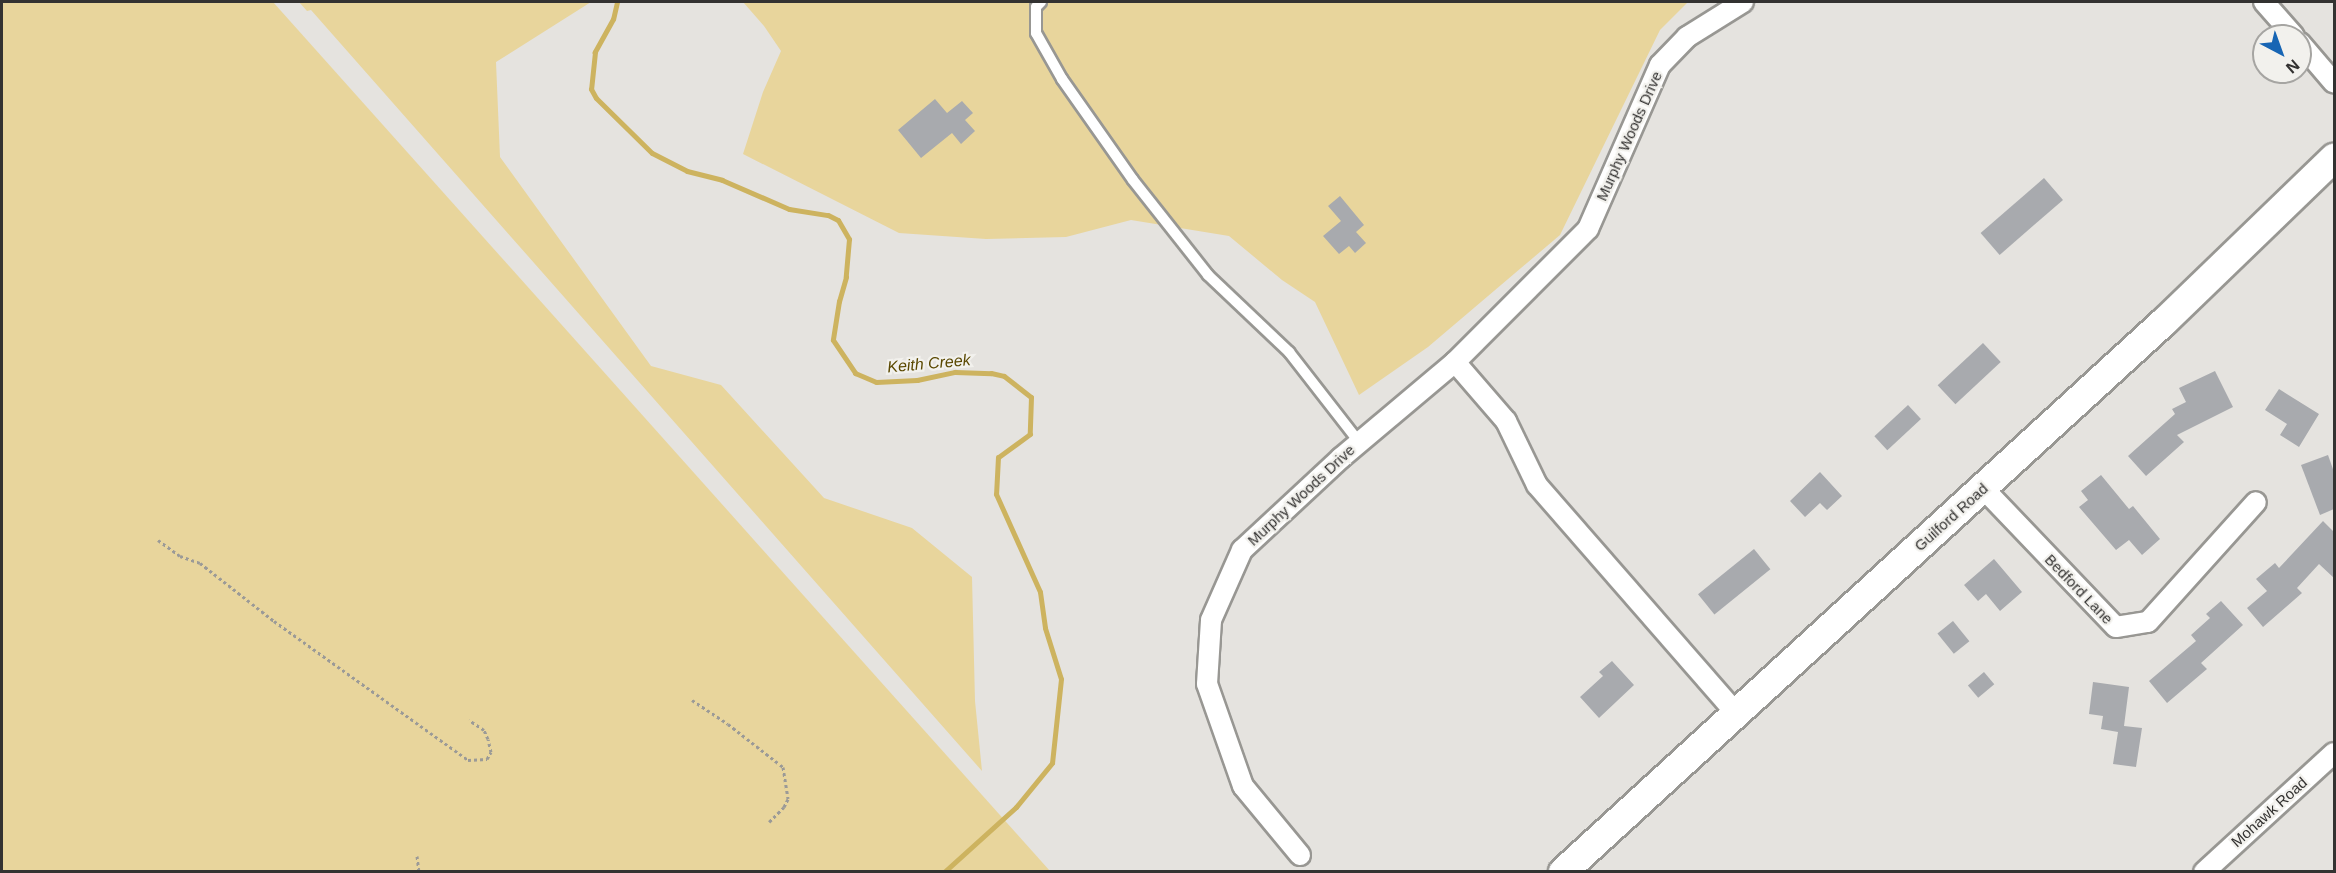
<!DOCTYPE html>
<style>
body{margin:0}
#map{position:relative;width:2336px;height:873px;overflow:hidden;background:#e5e3df;font-family:Arial,sans-serif}
div>[style]{position:absolute}
[style*='--x']{left:calc(var(--x)*1px);top:calc(var(--y)*1px);width:calc(var(--w)*1px);rotate:calc(var(--a)*1deg)}
.green>*{inset:0;background:#e8d59c}
.stream>*{height:5px;margin:-2.5px;padding:0 2.5px;transform-origin:2.5px;border-radius:2.5px;background:#cdb35f}
.building>*{inset:0;background:#a8aaae;transform-origin:0 0}
.path>*{height:3px;margin-top:-1.5px;transform-origin:0;background:repeating-linear-gradient(90deg,#9b9a97 0 3px,transparent 0 6px)}
.roads{filter:drop-shadow(2px 0 #989793) drop-shadow(-2px 0 #989793) drop-shadow(0 2px #989793) drop-shadow(0 -2px #989793)}
.lane>*{height:10px;margin:-5px;padding:0 5px;transform-origin:5px;border-radius:5px;background:#fff}
.street>*{height:20px;margin:-10px;padding:0 10px;transform-origin:10px;border-radius:10px;background:#fff}
.secondary>*{height:28px;margin:-14px;padding:0 14px;transform-origin:14px;border-radius:14px;background:#fff}
span{translate:-50% -50%;white-space:nowrap;text-align:center;line-height:1.15;-webkit-text-stroke:4.5px #f2f1ed;paint-order:stroke}
.street-label{font-size:15px;color:#333231}
.water-label{font-size:16px;color:#5a4801;font-style:italic}
.frame{position:absolute;inset:0;border:3px solid #333231;pointer-events:none}
.north{position:absolute;left:2252px;top:24px;width:60px;height:60px;box-sizing:border-box;background:#f2f1ed;border:2px solid #a6a5a2;border-radius:50%;rotate:139deg;font-size:16px;font-weight:700;line-height:24px;text-align:center;color:#333231}
.north::after{content:'';display:block;margin:auto;width:21px;height:27px;background:#1765b4;clip-path:polygon(50% 0,100% 100%,50% 72%,0 100%)}
</style>
<div id="map">
<div class="green">
<div style="clip-path:polygon(2px 2px,273px 2px,1050px 871px,2px 871px)"></div>
<div style="clip-path:polygon(299px 2px,591px 2px,496px 62px,500px 157px,651px 366px,721px 385px,824px 498px,912px 528px,972px 577px,975px 701px,982px 771px,311px 10px,307px 11px)"></div>
<div style="clip-path:polygon(743px 2px,1688px 2px,1660px 30px,1560px 235px,1428px 347px,1359px 395px,1315px 302px,1282px 280px,1229px 236px,1131px 220px,1066px 237px,986px 239px,899px 233px,743px 154px,763px 92px,781px 51px,764px 26px)"></div>
</div>
<div class="stream">
<div style="--x:617;--y:2;--w:17;--a:103"></div>
<div style="--x:613;--y:19;--w:38;--a:119"></div>
<div style="--x:595;--y:52;--w:37;--a:96"></div>
<div style="--x:591;--y:89;--w:10;--a:61"></div>
<div style="--x:596;--y:98;--w:78;--a:44.5"></div>
<div style="--x:652;--y:153;--w:39;--a:27"></div>
<div style="--x:687;--y:171;--w:36;--a:14"></div>
<div style="--x:722;--y:180;--w:73;--a:23.4"></div>
<div style="--x:789;--y:209;--w:39;--a:9"></div>
<div style="--x:828;--y:215;--w:11;--a:27"></div>
<div style="--x:838;--y:220;--w:22;--a:60"></div>
<div style="--x:849;--y:239;--w:38;--a:95"></div>
<div style="--x:846;--y:277;--w:25;--a:106"></div>
<div style="--x:839;--y:301;--w:39;--a:99"></div>
<div style="--x:833;--y:340;--w:40;--a:56"></div>
<div style="--x:855;--y:373;--w:23;--a:23"></div>
<div style="--x:876;--y:382;--w:41;--a:-2.8"></div>
<div style="--x:917;--y:380;--w:39;--a:-12"></div>
<div style="--x:955;--y:372;--w:36;--a:2"></div>
<div style="--x:991;--y:373;--w:13;--a:13"></div>
<div style="--x:1004;--y:376;--w:34;--a:38"></div>
<div style="--x:1031;--y:397;--w:37;--a:92"></div>
<div style="--x:1030;--y:434;--w:39;--a:144"></div>
<div style="--x:998;--y:457;--w:37;--a:93"></div>
<div style="--x:996;--y:494;--w:107;--a:65.8"></div>
<div style="--x:1040;--y:592;--w:36;--a:82"></div>
<div style="--x:1045;--y:628;--w:53;--a:72.6"></div>
<div style="--x:1061;--y:679;--w:84;--a:96.1"></div>
<div style="--x:1052;--y:763;--w:57;--a:129.3"></div>
<div style="--x:1016;--y:807;--w:97;--a:137.9"></div>
</div>
<div class="building">
<div style="clip-path:polygon(935px 99px,947px 113px,962px 101px,973px 113px,965px 120px,975px 131px,961px 144px,952px 133px,921px 158px,898px 130px)"></div>
<div style="left:2044px;top:178px;width:29px;height:84px;rotate:49deg"></div>
<div style="clip-path:polygon(1340px 196px,1364px 225px,1356px 232px,1366px 243px,1355px 253px,1349px 246px,1339px 254px,1323px 236px,1341px 221px,1328px 206px)"></div>
<div style="left:1983px;top:343px;width:26px;height:62px;rotate:47deg"></div>
<div style="clip-path:polygon(2215px 371px,2233px 407px,2177px 435px,2184px 442px,2146px 476px,2128px 456px,2175px 414px,2172px 409px,2186px 402px,2179px 388px)"></div>
<div style="clip-path:polygon(2279px 389px,2319px 414px,2299px 447px,2280px 435px,2287px 424px,2265px 410px)"></div>
<div style="left:1908px;top:405px;width:19px;height:46px;rotate:47deg"></div>
<div style="clip-path:polygon(2328px 455px,2334px 472px,2334px 509px,2320px 515px,2301px 465px)"></div>
<div style="clip-path:polygon(1820px 472px,1842px 496px,1827px 510px,1820px 503px,1805px 517px,1790px 501px)"></div>
<div style="clip-path:polygon(2101px 475px,2129px 509px,2133px 506px,2160px 539px,2142px 555px,2129px 540px,2116px 550px,2079px 507px,2088px 500px,2081px 491px)"></div>
<div style="clip-path:polygon(2323px 521px,2334px 532px,2334px 578px,2319px 564px,2297px 588px,2302px 593px,2263px 627px,2247px 608px,2267px 591px,2256px 579px,2275px 563px,2279px 568px)"></div>
<div style="left:1754px;top:549px;width:26px;height:72px;rotate:51deg"></div>
<div style="clip-path:polygon(1994px 559px,2022px 592px,2000px 611px,1986px 594px,1978px 601px,1964px 585px)"></div>
<div style="clip-path:polygon(2221px 601px,2243px 625px,2201px 663px,2207px 669px,2167px 703px,2149px 681px,2196px 641px,2191px 635px,2210px 618px,2206px 614px)"></div>
<div style="left:1953px;top:621px;width:26px;height:20px;rotate:51deg"></div>
<div style="clip-path:polygon(1612px 661px,1634px 685px,1599px 718px,1580px 697px,1603px 676px,1599px 672px)"></div>
<div style="left:1984px;top:672px;width:16px;height:21px;rotate:50deg"></div>
<div style="clip-path:polygon(2093px 682px,2129px 687px,2124px 726px,2142px 728px,2136px 767px,2113px 764px,2118px 732px,2101px 729px,2103px 716px,2089px 714px)"></div>
</div>
<div class="path">
<div style="--x:158;--y:540;--w:27;--a:36"></div>
<div style="--x:180;--y:556;--w:21;--a:19"></div>
<div style="--x:200;--y:563;--w:94;--a:38.1"></div>
<div style="--x:274;--y:621;--w:239;--a:35.6"></div>
<div style="--x:468;--y:760;--w:19;--a:-3"></div>
<div style="--x:487;--y:759;--w:8;--a:-60"></div>
<div style="--x:491;--y:752;--w:13;--a:-103"></div>
<div style="--x:488;--y:739;--w:10;--a:-114"></div>
<div style="--x:484;--y:730;--w:18;--a:-146"></div>
<div style="--x:692;--y:700;--w:43;--a:33.7"></div>
<div style="--x:728;--y:724;--w:70;--a:38"></div>
<div style="--x:783;--y:767;--w:32;--a:81"></div>
<div style="--x:788;--y:799;--w:9;--a:117"></div>
<div style="--x:784;--y:807;--w:21;--a:135"></div>
<div style="--x:417;--y:856;--w:16;--a:83"></div>
</div>
<div class="roads">
<div class="lane">
<div style="--x:1041;--y:2;--w:7;--a:135"></div>
<div style="--x:1036;--y:7;--w:26;--a:90"></div>
<div style="--x:1036;--y:33;--w:53;--a:60.5"></div>
<div style="--x:1062;--y:79;--w:123;--a:54.9"></div>
<div style="--x:1133;--y:180;--w:121;--a:51.7"></div>
<div style="--x:1208;--y:275;--w:112;--a:43.5"></div>
<div style="--x:1289;--y:352;--w:114;--a:52.1"></div>
</div>
<div class="street">
<div style="--x:2264;--y:2;--w:45;--a:48.6"></div>
<div style="--x:2300;--y:43;--w:52;--a:49.6"></div>
<div style="--x:1455;--y:362;--w:78;--a:49.2"></div>
<div style="--x:1506;--y:421;--w:71;--a:64.2"></div>
<div style="--x:1537;--y:485;--w:301;--a:48.9"></div>
<div style="--x:1983;--y:488;--w:192;--a:46.3"></div>
<div style="--x:2116;--y:627;--w:32;--a:-9"></div>
<div style="--x:2148;--y:622;--w:161;--a:-48"></div>
<div style="--x:1300;--y:855;--w:89;--a:-129.6"></div>
<div style="--x:1243;--y:786;--w:108;--a:-109.4"></div>
<div style="--x:1207;--y:684;--w:64;--a:-86.4"></div>
<div style="--x:1211;--y:620;--w:77;--a:-66.1"></div>
<div style="--x:1242;--y:550;--w:135;--a:-42.9"></div>
<div style="--x:1341;--y:458;--w:149;--a:-40.1"></div>
<div style="--x:1455;--y:362;--w:188;--a:-45"></div>
<div style="--x:1588;--y:229;--w:179;--a:-66.3"></div>
<div style="--x:1660;--y:65;--w:39;--a:-46"></div>
<div style="--x:1687;--y:37;--w:66;--a:-32"></div>
<div style="--x:2204;--y:872;--w:176;--a:-42.5"></div>
</div>
<div class="secondary">
<div style="--x:1563;--y:872;--w:816;--a:-42.47"></div>
<div style="--x:2165;--y:321;--w:235;--a:-44"></div>
</div>
</div>
<div class="street-label">
<span style="left:1629px;top:136px;rotate:-66deg">Murphy Woods Drive</span>
<span style="left:1301px;top:495px;rotate:-43deg">Murphy Woods Drive</span>
<span style="left:1951px;top:517px;rotate:-42deg">Guilford Road</span>
<span style="left:2079px;top:589px;rotate:46deg">Bedford Lane</span>
<span style="left:2269px;top:812px;rotate:-42deg">Mohawk Road</span>
</div>
<div class="water-label">
<span style="left:929px;top:364px;rotate:-5deg">Keith Creek</span>
</div>
<div class="frame"></div>
<div class="north">N</div>
</div>
